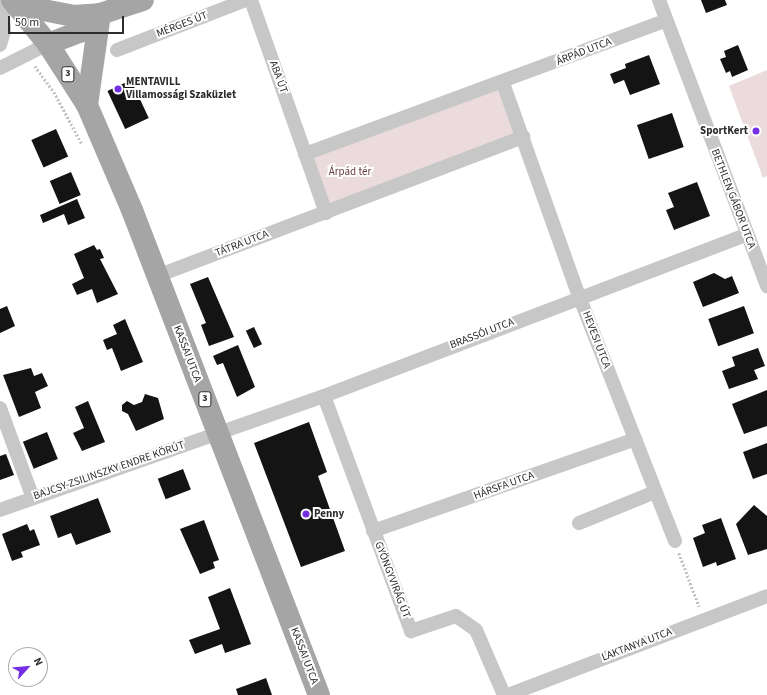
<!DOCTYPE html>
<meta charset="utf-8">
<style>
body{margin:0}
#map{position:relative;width:767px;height:695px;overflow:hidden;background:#fff;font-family:"Source Sans 3",sans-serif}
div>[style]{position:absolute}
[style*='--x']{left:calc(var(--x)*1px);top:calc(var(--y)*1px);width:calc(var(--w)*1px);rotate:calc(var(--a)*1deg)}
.green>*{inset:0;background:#ebdbdc;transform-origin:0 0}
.building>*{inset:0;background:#141414;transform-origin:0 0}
.path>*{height:2.5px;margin-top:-1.25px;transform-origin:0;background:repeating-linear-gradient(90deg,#c1c1c1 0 2px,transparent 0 4px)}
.minor>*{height:14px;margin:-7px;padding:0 7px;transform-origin:7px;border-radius:7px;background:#c7c7c7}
.primary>*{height:22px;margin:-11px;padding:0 11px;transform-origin:11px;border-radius:11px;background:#a5a5a5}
.dots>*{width:11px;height:11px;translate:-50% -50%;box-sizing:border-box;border:2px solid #fff;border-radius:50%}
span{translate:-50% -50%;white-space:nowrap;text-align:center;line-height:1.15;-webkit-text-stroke:4px #fff;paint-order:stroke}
.shield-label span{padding:1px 3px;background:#fff;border:1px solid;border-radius:3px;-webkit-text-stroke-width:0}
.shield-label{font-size:10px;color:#2d2d2d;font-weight:700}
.street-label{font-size:11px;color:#2d2d2d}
.poi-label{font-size:11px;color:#2d2d2d;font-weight:700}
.left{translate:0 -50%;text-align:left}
.right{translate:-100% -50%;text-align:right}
.park-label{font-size:11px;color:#683b3c}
.north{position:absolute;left:8px;top:647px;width:40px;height:40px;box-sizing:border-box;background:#fff;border:1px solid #ababab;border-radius:50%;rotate:63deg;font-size:11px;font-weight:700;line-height:16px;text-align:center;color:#2d2d2d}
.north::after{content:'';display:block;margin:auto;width:14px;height:18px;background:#742fe4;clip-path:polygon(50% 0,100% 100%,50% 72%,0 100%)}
.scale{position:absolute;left:8px;top:16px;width:116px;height:18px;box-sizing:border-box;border:2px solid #2d2d2d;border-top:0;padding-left:5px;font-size:12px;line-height:14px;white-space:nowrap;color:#2d2d2d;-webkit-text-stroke:3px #fff;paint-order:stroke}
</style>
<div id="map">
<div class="green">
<div style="clip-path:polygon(767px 70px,767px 176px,763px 178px,729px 86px)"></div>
<div style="left:502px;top:87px;width:52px;height:203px;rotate:70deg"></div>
</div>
<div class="building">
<div style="clip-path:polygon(701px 0,725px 0,727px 5px,706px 13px)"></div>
<div style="clip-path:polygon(738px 45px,748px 70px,732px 77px,730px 71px,726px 73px,720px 59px,726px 57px,724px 51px)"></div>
<div style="clip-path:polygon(649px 55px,660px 84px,630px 95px,624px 80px,614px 84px,610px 74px,626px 68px,625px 64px)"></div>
<div style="left:131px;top:80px;width:42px;height:26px;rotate:65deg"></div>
<div style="left:672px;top:113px;width:36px;height:37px;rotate:71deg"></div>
<div style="left:56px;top:129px;width:30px;height:27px;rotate:66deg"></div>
<div style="left:71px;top:172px;width:25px;height:23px;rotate:67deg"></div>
<div style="clip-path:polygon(697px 182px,710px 216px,674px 230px,666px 210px,674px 207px,668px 193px)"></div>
<div style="clip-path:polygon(77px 199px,85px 218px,68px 225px,64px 214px,43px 223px,40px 215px)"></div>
<div style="clip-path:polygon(94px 245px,97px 250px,100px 249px,104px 258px,100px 259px,118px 294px,97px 303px,92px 289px,77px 295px,72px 284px,84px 278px,74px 254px)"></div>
<div style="clip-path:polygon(714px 273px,725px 279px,732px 276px,739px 293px,703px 307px,693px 282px)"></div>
<div style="clip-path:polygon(208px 277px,234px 337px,209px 346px,201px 325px,206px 323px,190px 284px)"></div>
<div style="clip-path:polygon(7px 306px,15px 326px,0 333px,0 309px)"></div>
<div style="left:744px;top:306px;width:29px;height:38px;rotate:70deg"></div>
<div style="clip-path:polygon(125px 319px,143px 362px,121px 371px,112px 348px,107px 350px,103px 340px,117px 334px,113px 325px)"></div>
<div style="left:254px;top:327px;width:19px;height:9px;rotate:65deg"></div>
<div style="clip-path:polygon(238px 345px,255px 387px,237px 397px,223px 363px,217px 365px,213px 356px)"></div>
<div style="clip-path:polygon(758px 348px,765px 366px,754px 370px,758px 379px,729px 389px,722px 371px,735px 366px,732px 357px)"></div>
<div style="clip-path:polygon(31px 368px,34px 376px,42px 373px,48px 386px,35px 392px,41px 408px,19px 417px,3px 375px)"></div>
<div style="clip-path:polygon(767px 390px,767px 426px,744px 434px,732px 404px)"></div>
<div style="clip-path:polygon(145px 394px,158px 398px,164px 419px,136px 431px,128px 414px,122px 411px,122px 405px,127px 401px,134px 405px,142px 402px)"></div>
<div style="clip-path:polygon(88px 401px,105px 442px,82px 451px,73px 433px,84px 428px,75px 407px)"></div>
<div style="clip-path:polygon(309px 422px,327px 472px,318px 476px,345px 551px,301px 567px,254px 443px)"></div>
<div style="left:47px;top:432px;width:29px;height:26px;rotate:68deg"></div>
<div style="clip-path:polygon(767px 443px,767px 474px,753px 479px,743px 452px)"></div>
<div style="clip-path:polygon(6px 454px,14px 475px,0 480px,0 456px)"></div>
<div style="left:183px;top:469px;width:22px;height:27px;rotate:69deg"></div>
<div style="clip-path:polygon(98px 498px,111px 532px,76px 545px,71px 533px,58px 538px,50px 516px)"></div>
<div style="clip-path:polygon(754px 505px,767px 516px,767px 549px,748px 555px,736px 524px)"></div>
<div style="clip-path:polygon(721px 518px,736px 559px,717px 566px,716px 562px,703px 567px,693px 538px,705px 533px,702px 525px)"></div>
<div style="clip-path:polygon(204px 520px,219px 560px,213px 562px,215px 568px,200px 574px,180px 529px)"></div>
<div style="clip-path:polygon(27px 524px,30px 531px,34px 529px,40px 545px,21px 552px,23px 557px,12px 561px,2px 534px)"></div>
<div style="clip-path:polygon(230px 588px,251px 644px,225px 653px,222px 644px,195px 654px,189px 640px,220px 629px,208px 597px)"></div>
<div style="clip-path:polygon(266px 678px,272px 695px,238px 695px,236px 689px)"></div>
</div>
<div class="path">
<div style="--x:35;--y:66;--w:32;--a:54"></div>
<div style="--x:54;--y:92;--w:59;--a:61.7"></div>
<div style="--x:679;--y:553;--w:57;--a:69.3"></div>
</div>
<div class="minor">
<div style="--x:251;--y:0;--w:226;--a:70.6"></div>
<div style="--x:659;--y:0;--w:306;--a:69.3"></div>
<div style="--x:0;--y:45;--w:15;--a:-74"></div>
<div style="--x:4;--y:31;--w:31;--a:-94"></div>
<div style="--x:117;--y:50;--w:138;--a:-21.2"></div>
<div style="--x:0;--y:68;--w:54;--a:-26.6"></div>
<div style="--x:503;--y:83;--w:226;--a:70.4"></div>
<div style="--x:579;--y:296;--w:263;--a:68.6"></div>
<div style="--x:305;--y:154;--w:384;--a:-20.3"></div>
<div style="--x:157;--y:276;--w:392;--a:-20.8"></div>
<div style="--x:324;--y:396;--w:251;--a:69.7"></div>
<div style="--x:411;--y:631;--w:47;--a:-18.4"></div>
<div style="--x:456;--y:616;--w:24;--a:35"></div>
<div style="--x:476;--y:630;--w:71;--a:66.7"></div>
<div style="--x:0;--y:408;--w:96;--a:69.9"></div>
<div style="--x:0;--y:510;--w:343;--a:-19.4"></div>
<div style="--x:324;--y:396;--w:452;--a:-20.9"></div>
<div style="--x:579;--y:523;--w:82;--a:-22.2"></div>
<div style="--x:373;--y:531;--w:278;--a:-19.3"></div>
<div style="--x:508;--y:695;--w:277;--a:-20.9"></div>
</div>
<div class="primary">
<div style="--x:12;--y:0;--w:57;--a:50.7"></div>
<div style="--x:48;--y:44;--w:72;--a:57.4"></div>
<div style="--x:87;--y:105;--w:114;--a:66.8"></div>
<div style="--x:132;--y:210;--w:520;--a:68.92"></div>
<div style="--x:17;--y:0;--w:23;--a:23"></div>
<div style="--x:38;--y:9;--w:36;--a:11"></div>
<div style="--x:73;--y:16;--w:27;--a:-4"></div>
<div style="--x:48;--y:44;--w:34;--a:-21"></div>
<div style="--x:80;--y:32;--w:27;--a:-42"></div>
<div style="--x:100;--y:14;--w:45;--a:-18"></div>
<div style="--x:87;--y:105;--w:92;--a:-81.9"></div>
</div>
<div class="dots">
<div style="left:118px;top:89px;background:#742fe4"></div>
<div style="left:756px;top:131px;background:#742fe4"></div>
<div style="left:306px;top:514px;background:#742fe4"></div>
</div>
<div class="shield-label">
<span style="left:68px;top:74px">3</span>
<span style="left:205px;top:399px">3</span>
</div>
<div class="street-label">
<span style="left:182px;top:25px;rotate:-21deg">MÉRGES ÚT</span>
<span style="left:584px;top:52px;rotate:-21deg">ÁRPÁD UTCA</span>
<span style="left:278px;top:77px;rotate:70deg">ABA ÚT</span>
<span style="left:733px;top:199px;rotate:69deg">BETHLEN GÁBOR UTCA</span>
<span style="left:242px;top:244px;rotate:-21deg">TÁTRA UTCA</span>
<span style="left:482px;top:334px;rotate:-21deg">BRASSÓI UTCA</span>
<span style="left:596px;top:340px;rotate:69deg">HEVESI UTCA</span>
<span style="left:187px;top:354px;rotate:69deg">KASSAI UTCA</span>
<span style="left:109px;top:471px;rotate:-19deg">BAJCSY-ZSILINSZKY ENDRE KÖRÚT</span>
<span style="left:504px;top:486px;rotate:-20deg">HÁRSFA UTCA</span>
<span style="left:392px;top:580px;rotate:69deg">GYÖNGYVIRÁG ÚT</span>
<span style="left:637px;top:645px;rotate:-21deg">LAKTANYA UTCA</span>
<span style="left:304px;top:656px;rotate:69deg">KASSAI UTCA</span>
</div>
<div class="poi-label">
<span class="left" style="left:126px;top:89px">MENTAVILL<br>Villamossági Szaküzlet</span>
<span class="right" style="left:748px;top:131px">SportKert</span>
<span class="left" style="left:314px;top:514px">Penny</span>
</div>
<div class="park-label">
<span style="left:350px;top:172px">Árpád tér</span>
</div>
<div class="north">N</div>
<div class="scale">50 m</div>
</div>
